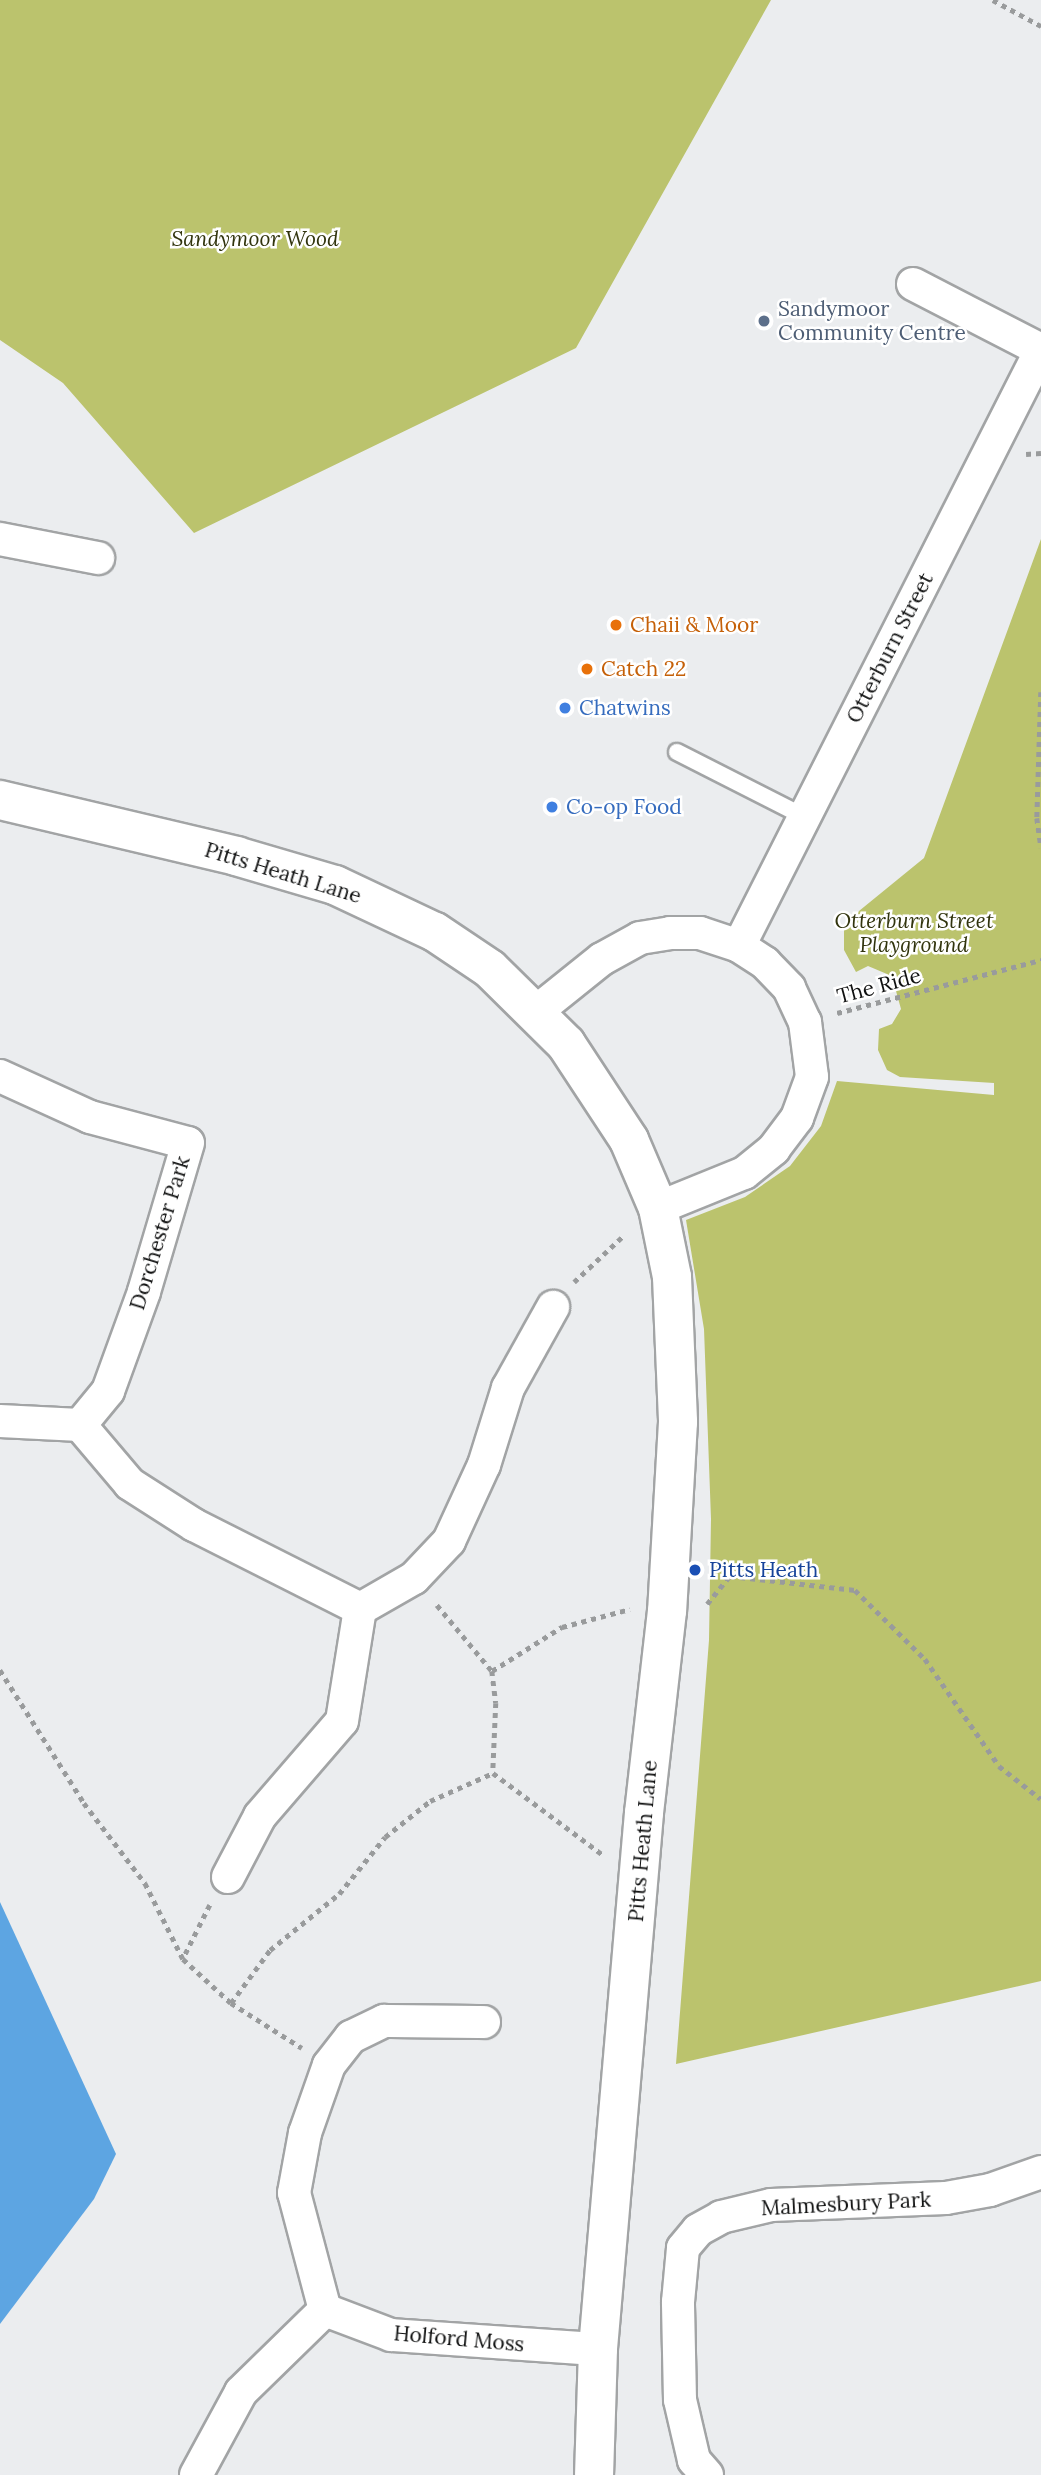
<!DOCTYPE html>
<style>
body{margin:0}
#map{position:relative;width:1041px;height:2475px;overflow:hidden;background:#ebedef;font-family:Lora,serif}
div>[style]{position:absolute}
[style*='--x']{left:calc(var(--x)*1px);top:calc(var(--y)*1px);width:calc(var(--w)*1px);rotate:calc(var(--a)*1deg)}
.green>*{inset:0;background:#bbc36d}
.water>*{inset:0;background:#5da5e2}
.path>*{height:4.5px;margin-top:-2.25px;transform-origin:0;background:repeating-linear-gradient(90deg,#999b9c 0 5px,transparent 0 10px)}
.roads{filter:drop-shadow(2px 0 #a2a4a5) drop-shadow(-2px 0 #a2a4a5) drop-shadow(0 2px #a2a4a5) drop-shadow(0 -2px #a2a4a5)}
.lane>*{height:16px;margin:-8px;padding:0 8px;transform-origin:8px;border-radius:8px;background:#fff}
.street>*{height:32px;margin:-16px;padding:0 16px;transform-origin:16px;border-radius:16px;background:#fff}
.secondary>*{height:38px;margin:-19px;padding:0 19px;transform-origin:19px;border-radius:19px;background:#fff}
.dots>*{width:19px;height:19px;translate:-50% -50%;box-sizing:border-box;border:4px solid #fff;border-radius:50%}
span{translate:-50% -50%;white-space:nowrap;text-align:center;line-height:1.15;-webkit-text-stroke:5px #fff;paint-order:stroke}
.park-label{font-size:21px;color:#31340d;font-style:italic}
.service-label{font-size:21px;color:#4e5e75}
.left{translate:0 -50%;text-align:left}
.food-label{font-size:21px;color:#c56008}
.street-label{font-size:21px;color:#101111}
.shop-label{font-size:21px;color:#366cbe}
.transit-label{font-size:21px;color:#164399}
</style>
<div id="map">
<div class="green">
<div style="clip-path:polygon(0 0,771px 0,576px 348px,194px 533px,63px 383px,0 340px)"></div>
<div style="clip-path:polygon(1041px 539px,1041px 1981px,676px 2064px,709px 1640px,711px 1519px,704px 1329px,686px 1220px,745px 1197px,790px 1166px,821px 1126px,837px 1081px,994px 1095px,994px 1083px,900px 1077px,887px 1070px,878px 1050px,879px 1029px,892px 1024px,901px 1009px,896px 991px,887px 974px,868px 966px,856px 972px,844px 950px,844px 930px,859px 911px,924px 858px)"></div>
</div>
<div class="water">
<div style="clip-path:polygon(0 1902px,116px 2154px,94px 2199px,0 2324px)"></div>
</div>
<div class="path">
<div style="--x:993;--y:0;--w:55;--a:28.4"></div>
<div style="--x:1026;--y:454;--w:15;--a:-4"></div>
<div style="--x:1041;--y:692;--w:126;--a:91.8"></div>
<div style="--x:1037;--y:818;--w:30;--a:82"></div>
<div style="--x:837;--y:1013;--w:211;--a:-14.6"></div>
<div style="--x:574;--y:1282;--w:69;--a:-43.2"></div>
<div style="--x:707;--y:1604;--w:36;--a:-51"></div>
<div style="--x:730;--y:1576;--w:126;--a:6.4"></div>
<div style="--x:855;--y:1590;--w:98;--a:44.6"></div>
<div style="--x:925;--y:1659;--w:130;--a:55.3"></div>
<div style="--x:999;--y:1766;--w:53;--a:38.2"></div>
<div style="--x:437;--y:1605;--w:86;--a:50.2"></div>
<div style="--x:492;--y:1671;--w:32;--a:83"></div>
<div style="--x:496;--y:1703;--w:70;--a:92.5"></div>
<div style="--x:0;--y:1670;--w:157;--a:57.7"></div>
<div style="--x:84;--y:1803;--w:101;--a:52.7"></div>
<div style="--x:145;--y:1883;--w:85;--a:63.4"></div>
<div style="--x:492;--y:1671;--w:83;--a:-32.2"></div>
<div style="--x:562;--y:1627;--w:70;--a:-14.8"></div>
<div style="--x:210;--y:1905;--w:60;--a:116.6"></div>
<div style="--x:183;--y:1959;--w:65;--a:42.5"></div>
<div style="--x:231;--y:2003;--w:84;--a:32.4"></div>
<div style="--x:231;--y:2003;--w:66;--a:-53.7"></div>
<div style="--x:270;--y:1950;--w:89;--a:-39.1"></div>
<div style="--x:339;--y:1894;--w:73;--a:-51.1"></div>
<div style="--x:385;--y:1837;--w:58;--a:-38.7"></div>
<div style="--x:430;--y:1801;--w:69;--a:-24"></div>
<div style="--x:493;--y:1773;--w:137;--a:36.7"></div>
</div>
<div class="roads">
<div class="lane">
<div style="--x:677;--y:752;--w:144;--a:26.9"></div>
</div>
<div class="street">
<div style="--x:913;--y:284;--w:144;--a:27.3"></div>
<div style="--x:0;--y:539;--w:100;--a:11"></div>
<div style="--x:739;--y:946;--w:668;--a:-63.13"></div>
<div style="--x:537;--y:1011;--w:83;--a:-38.7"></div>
<div style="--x:602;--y:959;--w:43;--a:-28.9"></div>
<div style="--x:640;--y:938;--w:30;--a:-9"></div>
<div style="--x:670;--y:933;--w:30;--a:0"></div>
<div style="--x:700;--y:933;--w:41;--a:18.4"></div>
<div style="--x:739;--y:946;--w:31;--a:33"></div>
<div style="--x:765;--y:963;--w:35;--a:46"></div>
<div style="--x:789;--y:988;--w:38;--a:65"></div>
<div style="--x:805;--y:1022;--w:55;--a:82.7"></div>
<div style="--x:812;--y:1077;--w:44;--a:110.1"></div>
<div style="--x:797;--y:1118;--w:39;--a:127"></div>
<div style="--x:774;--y:1149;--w:38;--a:141"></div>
<div style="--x:744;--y:1173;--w:93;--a:157.9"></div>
<div style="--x:0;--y:1076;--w:99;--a:24.5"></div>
<div style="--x:90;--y:1117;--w:101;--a:14.9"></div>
<div style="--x:188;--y:1143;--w:155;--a:106.5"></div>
<div style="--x:144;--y:1292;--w:105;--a:110"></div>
<div style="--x:108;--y:1391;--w:44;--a:129.5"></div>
<div style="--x:0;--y:1421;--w:80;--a:2.9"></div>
<div style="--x:80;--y:1425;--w:77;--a:49.7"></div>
<div style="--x:130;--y:1484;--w:76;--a:32.6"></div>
<div style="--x:194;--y:1525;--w:186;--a:26.8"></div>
<div style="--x:228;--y:1877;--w:69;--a:-62.3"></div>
<div style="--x:260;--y:1816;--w:125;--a:-49.2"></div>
<div style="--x:342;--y:1721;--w:113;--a:-80.9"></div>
<div style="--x:360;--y:1609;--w:62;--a:-29.9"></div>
<div style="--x:414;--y:1578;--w:51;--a:-46.6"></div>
<div style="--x:449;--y:1541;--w:84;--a:-65.3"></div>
<div style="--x:484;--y:1465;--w:81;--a:-72.7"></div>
<div style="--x:508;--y:1388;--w:93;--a:-60.9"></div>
<div style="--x:325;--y:2310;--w:121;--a:-104.8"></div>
<div style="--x:294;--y:2193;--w:61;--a:-79.6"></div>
<div style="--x:305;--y:2133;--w:72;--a:-70.6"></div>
<div style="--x:329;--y:2065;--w:36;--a:-52"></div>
<div style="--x:351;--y:2037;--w:37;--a:-26"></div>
<div style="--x:384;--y:2021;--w:100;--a:0.6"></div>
<div style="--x:196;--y:2475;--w:94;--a:-61.5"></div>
<div style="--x:241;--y:2392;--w:117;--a:-44.3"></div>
<div style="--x:325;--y:2310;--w:71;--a:20.7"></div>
<div style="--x:391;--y:2335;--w:207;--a:3.9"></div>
<div style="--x:707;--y:2475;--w:20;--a:-131"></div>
<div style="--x:694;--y:2460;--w:62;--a:-103.1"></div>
<div style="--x:680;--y:2400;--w:98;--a:-91.2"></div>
<div style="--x:678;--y:2302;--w:54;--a:-84.7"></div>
<div style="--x:683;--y:2248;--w:23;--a:-50"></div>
<div style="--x:698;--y:2230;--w:26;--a:-29"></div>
<div style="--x:721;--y:2217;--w:51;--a:-13.5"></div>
<div style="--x:771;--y:2205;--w:175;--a:-2.3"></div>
<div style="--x:946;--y:2198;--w:45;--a:-10.3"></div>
<div style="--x:990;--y:2190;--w:54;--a:-19.4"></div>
</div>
<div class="secondary">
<div style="--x:0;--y:800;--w:243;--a:13.3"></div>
<div style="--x:236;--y:856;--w:103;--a:16.3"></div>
<div style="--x:335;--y:885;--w:110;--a:25.2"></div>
<div style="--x:435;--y:932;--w:66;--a:33.9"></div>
<div style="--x:490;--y:969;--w:107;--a:44.6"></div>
<div style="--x:566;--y:1044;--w:115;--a:56.7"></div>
<div style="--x:629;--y:1140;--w:74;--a:66.9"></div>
<div style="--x:658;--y:1208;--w:70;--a:78.5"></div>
<div style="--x:672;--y:1277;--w:145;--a:87.6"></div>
<div style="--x:678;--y:1422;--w:189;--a:93.3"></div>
<div style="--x:667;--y:1611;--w:203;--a:96.5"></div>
<div style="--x:644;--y:1813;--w:538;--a:94.91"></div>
<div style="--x:598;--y:2349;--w:126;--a:91.8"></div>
</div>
</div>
<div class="dots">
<div style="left:764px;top:321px;background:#5c6f8a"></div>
<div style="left:616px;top:625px;background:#e8710a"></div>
<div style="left:587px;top:669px;background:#e8710a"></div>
<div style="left:565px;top:708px;background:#3f7fe0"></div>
<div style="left:552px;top:807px;background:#3f7fe0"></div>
<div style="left:695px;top:1570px;background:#1a4fb4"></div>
</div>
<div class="park-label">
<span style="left:255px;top:239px">Sandymoor Wood</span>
<span style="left:914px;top:933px">Otterburn Street<br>Playground</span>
</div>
<div class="service-label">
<span class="left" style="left:778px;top:321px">Sandymoor<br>Community Centre</span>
</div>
<div class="food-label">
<span class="left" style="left:630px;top:625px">Chaii &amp; Moor</span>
<span class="left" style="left:601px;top:669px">Catch 22</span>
</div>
<div class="street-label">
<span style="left:890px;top:648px;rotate:-63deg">Otterburn Street</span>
<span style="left:283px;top:873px;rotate:17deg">Pitts Heath Lane</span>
<span style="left:879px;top:986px;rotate:-15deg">The Ride</span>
<span style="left:160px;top:1233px;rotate:-73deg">Dorchester Park</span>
<span style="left:643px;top:1841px;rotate:-85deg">Pitts Heath Lane</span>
<span style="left:846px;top:2204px;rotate:-3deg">Malmesbury Park</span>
<span style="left:459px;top:2339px;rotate:5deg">Holford Moss</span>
</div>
<div class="shop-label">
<span class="left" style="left:579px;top:708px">Chatwins</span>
<span class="left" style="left:566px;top:807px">Co-op Food</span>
</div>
<div class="transit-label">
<span class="left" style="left:709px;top:1570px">Pitts Heath</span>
</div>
</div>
